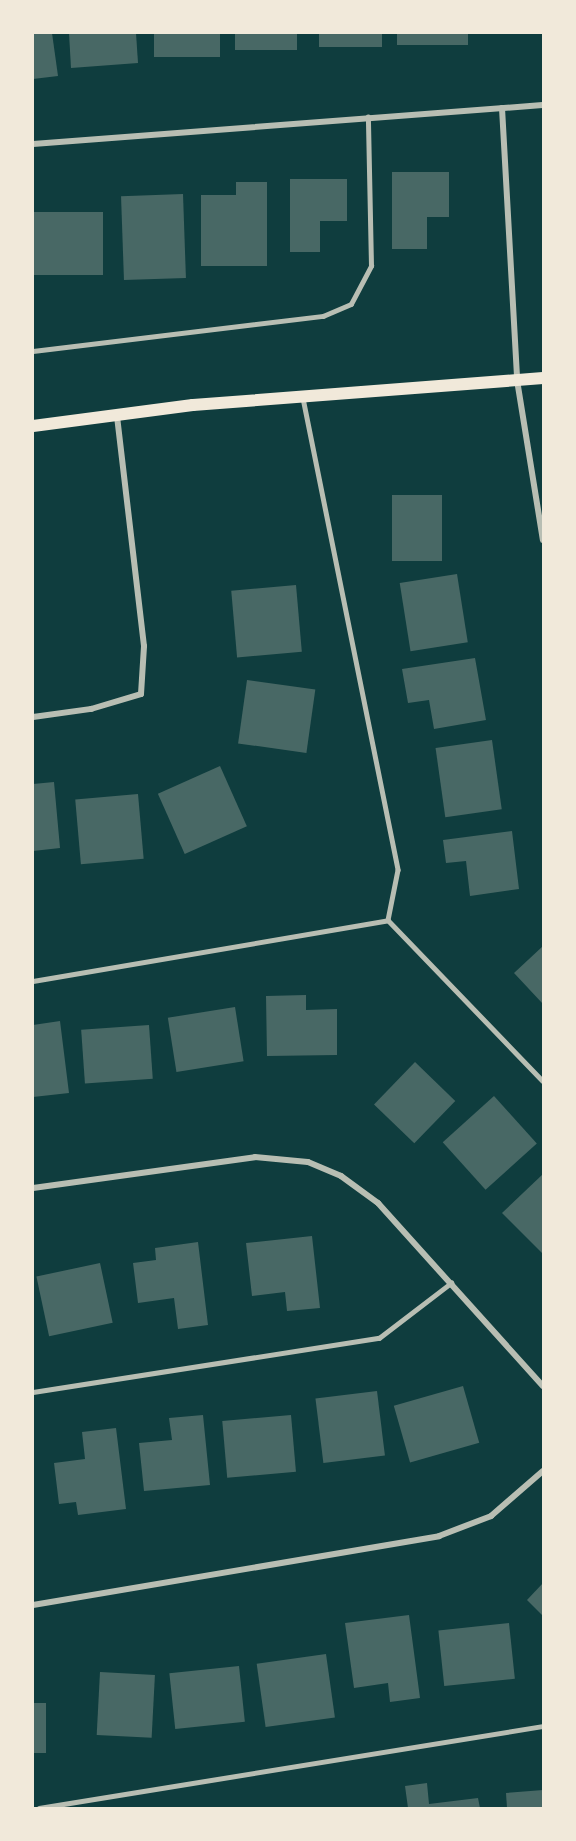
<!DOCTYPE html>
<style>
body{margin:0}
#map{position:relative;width:576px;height:1841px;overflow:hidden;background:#0f3d3e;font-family:"Archivo Narrow",sans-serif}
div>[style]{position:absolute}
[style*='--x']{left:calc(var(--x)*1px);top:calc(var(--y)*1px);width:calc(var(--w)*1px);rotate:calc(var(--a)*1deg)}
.building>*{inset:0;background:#486865;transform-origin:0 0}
.service>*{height:4.5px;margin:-2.25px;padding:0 2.25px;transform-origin:2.25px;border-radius:2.25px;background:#b8beb3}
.minor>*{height:6px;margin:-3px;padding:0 3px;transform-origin:3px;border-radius:3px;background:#b8beb3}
.secondary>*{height:12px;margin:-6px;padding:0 6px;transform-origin:6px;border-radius:6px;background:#f1e9da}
span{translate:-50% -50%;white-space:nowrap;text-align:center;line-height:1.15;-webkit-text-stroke:5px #f1e9da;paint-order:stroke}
.frame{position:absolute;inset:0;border:34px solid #f1e9da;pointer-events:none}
</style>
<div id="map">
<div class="building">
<div style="clip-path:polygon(33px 33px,52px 33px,58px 76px,33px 79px)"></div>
<div style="clip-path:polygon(69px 33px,136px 33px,138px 63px,71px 68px)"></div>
<div style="left:154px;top:33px;width:66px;height:24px"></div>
<div style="left:235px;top:33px;width:62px;height:17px"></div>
<div style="left:319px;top:33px;width:63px;height:14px"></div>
<div style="left:397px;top:33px;width:71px;height:12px"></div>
<div style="clip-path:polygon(392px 172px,449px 172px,449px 217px,427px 217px,427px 249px,392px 249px)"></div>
<div style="clip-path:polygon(290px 179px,347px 179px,347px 221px,320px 221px,320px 252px,290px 252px)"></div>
<div style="clip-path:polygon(236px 182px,267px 182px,267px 266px,201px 266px,201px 195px,236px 195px)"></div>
<div style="left:183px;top:194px;width:84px;height:62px;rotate:88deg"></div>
<div style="left:34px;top:212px;width:69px;height:63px"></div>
<div style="left:392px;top:495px;width:50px;height:66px"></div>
<div style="left:457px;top:574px;width:69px;height:58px;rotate:81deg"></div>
<div style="left:296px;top:585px;width:67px;height:65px;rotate:85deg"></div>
<div style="clip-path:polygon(475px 658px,486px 720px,434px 729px,429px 700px,408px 703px,402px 669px)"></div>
<div style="left:247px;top:680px;width:69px;height:64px;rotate:8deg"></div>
<div style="left:492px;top:740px;width:70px;height:57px;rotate:82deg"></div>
<div style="left:220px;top:766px;width:66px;height:68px;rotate:66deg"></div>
<div style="clip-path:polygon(54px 782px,60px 848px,33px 851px,33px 784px)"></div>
<div style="left:138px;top:794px;width:65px;height:63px;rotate:85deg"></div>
<div style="clip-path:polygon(512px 831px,519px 889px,470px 896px,466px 861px,446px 863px,443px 840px)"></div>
<div style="clip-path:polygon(543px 946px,543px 1004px,514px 973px)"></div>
<div style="clip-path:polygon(306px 995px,306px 1010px,337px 1009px,337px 1055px,267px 1056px,266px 996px)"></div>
<div style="left:235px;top:1007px;width:55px;height:68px;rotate:81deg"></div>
<div style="clip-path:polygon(60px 1021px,69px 1093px,33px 1097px,33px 1025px)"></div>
<div style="left:149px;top:1025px;width:54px;height:68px;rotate:86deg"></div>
<div style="left:415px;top:1062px;width:56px;height:59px;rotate:44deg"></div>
<div style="left:494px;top:1096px;width:64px;height:69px;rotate:48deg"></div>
<div style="clip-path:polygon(543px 1174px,543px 1254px,502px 1213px)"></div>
<div style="clip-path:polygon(312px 1236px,320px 1308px,287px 1311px,285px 1292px,252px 1296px,246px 1243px)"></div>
<div style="clip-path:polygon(198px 1242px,208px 1325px,178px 1329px,174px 1298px,138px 1303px,133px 1263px,156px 1260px,155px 1248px)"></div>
<div style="left:100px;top:1263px;width:61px;height:65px;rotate:78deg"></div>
<div style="left:463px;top:1386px;width:59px;height:72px;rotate:74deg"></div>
<div style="left:377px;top:1391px;width:65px;height:62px;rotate:83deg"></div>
<div style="clip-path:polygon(203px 1415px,210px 1485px,144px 1491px,139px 1443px,172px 1440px,169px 1418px)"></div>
<div style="left:291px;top:1415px;width:57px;height:69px;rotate:85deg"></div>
<div style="clip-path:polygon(116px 1428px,126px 1509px,78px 1515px,76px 1502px,59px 1504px,54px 1463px,85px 1459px,82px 1432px)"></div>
<div style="clip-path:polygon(543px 1583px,543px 1616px,527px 1600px)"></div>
<div style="clip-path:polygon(409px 1615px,420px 1698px,390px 1702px,388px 1683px,354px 1688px,345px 1623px)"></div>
<div style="left:509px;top:1623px;width:56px;height:71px;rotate:84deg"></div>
<div style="left:326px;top:1654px;width:64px;height:70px;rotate:82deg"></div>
<div style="left:239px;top:1666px;width:56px;height:70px;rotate:84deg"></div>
<div style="left:100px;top:1672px;width:55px;height:63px;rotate:3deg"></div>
<div style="left:33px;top:1703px;width:13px;height:50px"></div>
<div style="clip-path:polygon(427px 1783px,429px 1804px,478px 1798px,480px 1808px,408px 1808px,405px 1786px)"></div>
<div style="clip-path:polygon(543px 1790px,543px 1808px,507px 1808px,506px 1793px)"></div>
</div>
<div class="service">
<div style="--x:33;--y:351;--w:292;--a:-6.9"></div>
<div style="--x:323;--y:316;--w:30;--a:-23"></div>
<div style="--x:351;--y:304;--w:43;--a:-62.2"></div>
<div style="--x:371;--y:266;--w:149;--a:-91.2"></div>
<div style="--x:303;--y:398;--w:481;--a:78.6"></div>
<div style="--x:398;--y:870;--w:51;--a:101.3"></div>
<div style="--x:33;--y:981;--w:360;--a:-9.7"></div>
<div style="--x:388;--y:920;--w:223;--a:46.1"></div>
<div style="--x:33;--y:1392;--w:350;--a:-8.9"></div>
<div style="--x:379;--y:1338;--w:91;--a:-37.4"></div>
<div style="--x:39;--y:1808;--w:511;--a:-9.24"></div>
</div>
<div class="minor">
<div style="--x:502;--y:108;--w:272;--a:86.8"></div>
<div style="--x:517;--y:380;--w:162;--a:80.8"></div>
<div style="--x:33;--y:144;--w:511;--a:-4.37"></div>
<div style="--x:33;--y:717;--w:59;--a:-7.9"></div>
<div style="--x:91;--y:709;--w:52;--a:-16.7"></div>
<div style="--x:141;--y:694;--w:48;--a:-86.4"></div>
<div style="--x:144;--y:646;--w:233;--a:-96.7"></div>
<div style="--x:33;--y:1188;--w:224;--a:-7.9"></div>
<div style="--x:255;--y:1157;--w:53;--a:5.4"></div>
<div style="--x:308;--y:1162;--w:36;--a:23"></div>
<div style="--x:341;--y:1176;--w:46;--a:36.1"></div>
<div style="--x:378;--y:1203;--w:246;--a:48"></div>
<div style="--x:33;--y:1605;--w:412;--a:-9.6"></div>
<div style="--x:439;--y:1536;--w:56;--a:-21"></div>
<div style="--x:491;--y:1516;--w:69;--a:-40.9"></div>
</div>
<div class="secondary">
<div style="--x:33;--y:426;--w:161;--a:-7.5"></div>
<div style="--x:193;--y:405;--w:351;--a:-4.4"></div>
</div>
<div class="frame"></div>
</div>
